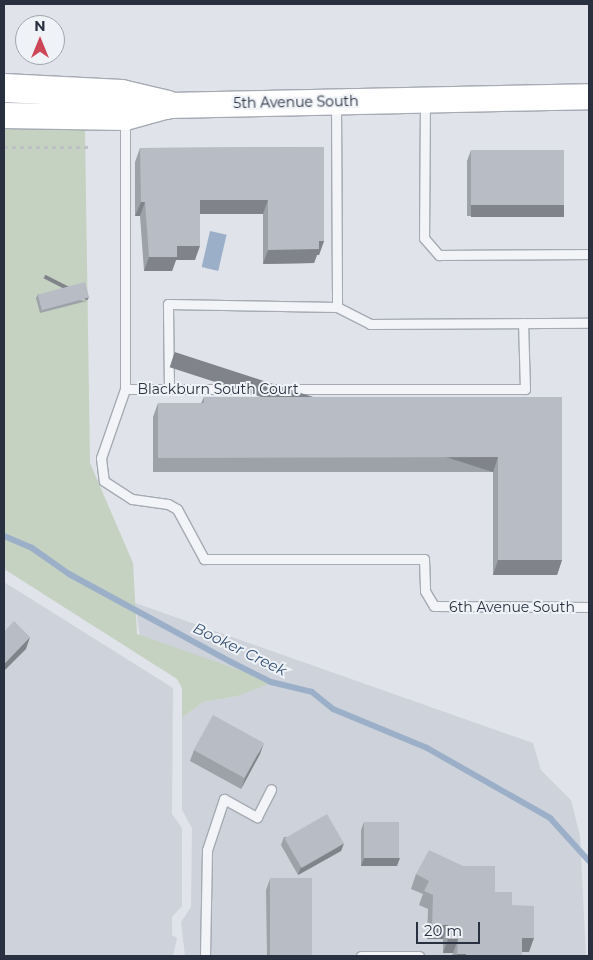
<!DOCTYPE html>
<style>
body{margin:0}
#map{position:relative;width:593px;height:960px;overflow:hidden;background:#e0e3e9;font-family:Montserrat,sans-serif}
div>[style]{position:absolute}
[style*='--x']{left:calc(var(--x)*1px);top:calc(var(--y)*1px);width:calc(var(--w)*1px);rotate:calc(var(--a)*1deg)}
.built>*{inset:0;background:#ced2da}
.green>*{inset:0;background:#c5d2c1}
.water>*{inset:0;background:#9bb0c8;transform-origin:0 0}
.stream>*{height:6px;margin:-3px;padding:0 3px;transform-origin:3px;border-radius:3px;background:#9bb0c8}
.path>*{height:3px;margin-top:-1.5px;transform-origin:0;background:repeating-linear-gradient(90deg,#bec1c7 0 4px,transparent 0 8px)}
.roads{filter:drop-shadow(1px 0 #a5aab3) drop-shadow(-1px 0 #a5aab3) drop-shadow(0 1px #a5aab3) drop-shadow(0 -1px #a5aab3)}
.lane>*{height:9px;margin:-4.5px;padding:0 4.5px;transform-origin:4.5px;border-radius:4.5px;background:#f2f4f7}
.secondary>*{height:25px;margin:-12.5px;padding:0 12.5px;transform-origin:12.5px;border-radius:12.5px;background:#fff}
.highway>*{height:28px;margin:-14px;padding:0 14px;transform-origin:14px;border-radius:14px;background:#fff}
.wall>*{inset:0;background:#9da2a9}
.shaded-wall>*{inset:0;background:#80848a;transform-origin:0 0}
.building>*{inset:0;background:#b7bcc5;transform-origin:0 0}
span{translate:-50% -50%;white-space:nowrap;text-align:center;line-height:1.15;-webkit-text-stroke:4px #eff2f6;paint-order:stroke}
.street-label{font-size:14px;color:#293140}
.water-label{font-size:15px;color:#334f73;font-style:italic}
.frame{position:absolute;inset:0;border:5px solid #293140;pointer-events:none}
.north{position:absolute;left:15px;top:15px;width:50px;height:50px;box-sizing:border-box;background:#eff2f6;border:1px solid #a0a5ad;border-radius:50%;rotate:0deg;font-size:14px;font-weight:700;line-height:20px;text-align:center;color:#293140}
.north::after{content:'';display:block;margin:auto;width:18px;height:22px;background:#cc4658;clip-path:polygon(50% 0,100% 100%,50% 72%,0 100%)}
.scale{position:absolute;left:416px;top:922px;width:64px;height:22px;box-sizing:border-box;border:2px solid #293140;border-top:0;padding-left:6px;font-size:15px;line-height:18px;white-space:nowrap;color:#293140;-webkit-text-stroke:4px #eff2f6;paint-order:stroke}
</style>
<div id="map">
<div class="built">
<div style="clip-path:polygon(4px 582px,173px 688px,172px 814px,182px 828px,182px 906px,172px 917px,172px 935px,177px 938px,173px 956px,4px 956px)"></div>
<div style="clip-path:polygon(135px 603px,533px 743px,541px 770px,571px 800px,580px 836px,586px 956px,185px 956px,181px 922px,191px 907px,192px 828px,182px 810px,182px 718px,203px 702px,238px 696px,273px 682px,140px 637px)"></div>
</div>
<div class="green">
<div style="clip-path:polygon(4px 128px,85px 129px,90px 463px,133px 563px,137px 634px,274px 682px,238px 696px,203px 702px,182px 718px,182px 688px,177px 679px,4px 569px)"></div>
</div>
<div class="water">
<div style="left:210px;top:231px;width:17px;height:37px;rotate:13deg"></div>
</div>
<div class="stream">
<div style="--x:4;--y:536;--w:30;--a:23"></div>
<div style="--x:32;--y:548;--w:45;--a:35.1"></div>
<div style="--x:69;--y:574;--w:184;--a:28.5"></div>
<div style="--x:231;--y:662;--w:45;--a:26.6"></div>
<div style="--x:271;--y:682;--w:42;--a:13.7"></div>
<div style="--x:312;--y:692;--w:27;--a:39"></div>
<div style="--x:333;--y:709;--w:102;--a:22.5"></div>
<div style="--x:427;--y:748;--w:142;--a:29.6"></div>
<div style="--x:550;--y:818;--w:58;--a:47.8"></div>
</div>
<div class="path">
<div style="--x:4;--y:147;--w:88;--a:0"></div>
</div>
<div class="roads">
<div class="lane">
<div style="--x:425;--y:100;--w:138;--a:90.4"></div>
<div style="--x:424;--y:238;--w:23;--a:49"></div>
<div style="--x:439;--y:255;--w:150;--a:-0.4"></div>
<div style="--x:336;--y:102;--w:205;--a:89.7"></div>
<div style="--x:125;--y:118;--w:271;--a:90"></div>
<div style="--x:125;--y:389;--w:73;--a:109.2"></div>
<div style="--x:101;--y:458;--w:23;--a:83"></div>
<div style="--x:104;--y:481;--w:33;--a:33"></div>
<div style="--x:132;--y:499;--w:36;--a:8"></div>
<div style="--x:168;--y:504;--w:10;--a:29"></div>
<div style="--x:177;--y:509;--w:57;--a:61.6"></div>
<div style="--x:204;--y:559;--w:220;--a:0"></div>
<div style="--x:424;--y:559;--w:32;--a:88"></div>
<div style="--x:425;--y:591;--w:17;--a:59"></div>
<div style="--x:434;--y:606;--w:155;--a:0.4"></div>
<div style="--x:125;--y:389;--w:400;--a:0"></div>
<div style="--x:525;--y:389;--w:66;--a:-91.7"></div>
<div style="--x:169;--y:389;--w:85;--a:-90.7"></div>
<div style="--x:168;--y:304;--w:169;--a:1"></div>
<div style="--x:337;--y:307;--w:37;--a:27"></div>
<div style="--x:370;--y:324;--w:219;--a:-0.3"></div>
<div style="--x:205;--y:956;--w:106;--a:-88.9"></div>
<div style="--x:207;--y:850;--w:54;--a:-71.6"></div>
<div style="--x:224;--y:799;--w:38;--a:29"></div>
<div style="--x:257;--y:817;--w:31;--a:-63"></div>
<div style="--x:361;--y:956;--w:58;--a:0"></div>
</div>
<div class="secondary">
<div style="--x:4;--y:115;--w:121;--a:0.9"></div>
<div style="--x:125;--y:117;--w:45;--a:-15.6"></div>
<div style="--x:168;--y:105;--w:421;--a:-1.2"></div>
</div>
<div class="highway">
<div style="--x:4;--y:88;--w:118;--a:2.9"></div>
<div style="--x:122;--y:94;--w:47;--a:13.4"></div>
</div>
</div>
<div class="wall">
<div style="clip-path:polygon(324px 147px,324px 241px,319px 255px,317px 255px,314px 263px,263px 264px,263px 214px,200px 214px,195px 260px,176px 260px,172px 271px,144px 271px,140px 216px,135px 216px,135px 162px,140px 148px)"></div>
<div style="clip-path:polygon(471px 150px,560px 216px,467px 216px,467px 161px)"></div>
<div style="clip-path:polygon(38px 294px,87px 301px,40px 313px,36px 298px)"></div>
<div style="clip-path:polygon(204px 397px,562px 397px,562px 560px,557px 575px,493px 575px,493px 472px,153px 472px,153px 417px,158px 403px,201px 403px)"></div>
<div style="clip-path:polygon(194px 750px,260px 754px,241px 789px,190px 761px)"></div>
<div style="clip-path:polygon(364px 822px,397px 866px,361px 866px,361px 830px)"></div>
<div style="clip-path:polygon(284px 837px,344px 843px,341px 851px,298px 875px,281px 845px)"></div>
<div style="clip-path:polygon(416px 874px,495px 892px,512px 905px,529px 952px,522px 952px,522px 956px,452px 956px,453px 953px,443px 953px,443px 939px,427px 939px,428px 909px,419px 905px,423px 894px,411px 889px)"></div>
<div style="clip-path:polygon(270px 879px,312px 956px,267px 956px,266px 890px)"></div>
</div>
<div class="shaded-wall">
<div style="clip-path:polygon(200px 200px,268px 200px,263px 214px,194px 214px)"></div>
<div style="clip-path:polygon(141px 202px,145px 202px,140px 216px,135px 216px)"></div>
<div style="left:471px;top:205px;width:93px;height:12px"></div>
<div style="clip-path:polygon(319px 241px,324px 241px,319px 255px,317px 255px,314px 263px,263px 264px,268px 250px)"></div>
<div style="clip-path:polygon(177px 246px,200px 246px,195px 260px,176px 260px,172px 271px,144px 271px,149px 257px)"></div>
<div style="left:89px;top:297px;width:4px;height:49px;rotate:117deg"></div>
<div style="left:498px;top:457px;width:16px;height:340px;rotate:108deg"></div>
<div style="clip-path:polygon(498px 560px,562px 560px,557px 575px,493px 575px)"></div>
<div style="clip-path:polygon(30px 637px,26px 649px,4px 671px,4px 664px)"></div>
<div style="clip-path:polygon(264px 743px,260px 754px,241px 789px,245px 778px)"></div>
<div style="clip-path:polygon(344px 843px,341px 851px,298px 875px,301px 867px)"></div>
<div style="clip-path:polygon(364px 858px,400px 858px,397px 866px,361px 866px)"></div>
<div style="clip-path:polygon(432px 925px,448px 925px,443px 939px,427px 939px)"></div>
<div style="clip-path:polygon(522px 938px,534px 938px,529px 952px,517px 952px)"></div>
<div style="clip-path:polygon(448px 939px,458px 939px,453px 953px,443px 953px)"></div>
<div style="left:457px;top:954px;width:9px;height:2px"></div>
</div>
<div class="building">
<div style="clip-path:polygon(324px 147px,324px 241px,319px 241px,319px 249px,268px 250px,268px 200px,200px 200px,200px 246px,177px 246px,177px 257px,149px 257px,145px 202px,141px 202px,140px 148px)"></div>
<div style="left:471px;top:150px;width:93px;height:55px"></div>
<div style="left:85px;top:282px;width:16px;height:49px;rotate:75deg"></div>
<div style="clip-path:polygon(204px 397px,562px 397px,562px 560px,498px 560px,498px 457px,158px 458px,158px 403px,204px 403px)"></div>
<div style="clip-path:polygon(14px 621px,30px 637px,4px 664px,4px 632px)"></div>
<div style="left:213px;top:715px;width:58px;height:40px;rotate:29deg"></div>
<div style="left:327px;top:814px;width:34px;height:49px;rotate:60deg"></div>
<div style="left:364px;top:822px;width:35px;height:36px"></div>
<div style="clip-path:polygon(429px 850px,463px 866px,495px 866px,495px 892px,512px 892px,512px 905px,534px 906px,534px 938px,522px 938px,522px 956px,466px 956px,466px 954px,457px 954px,458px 939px,448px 939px,448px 925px,432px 925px,433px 895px,424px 891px,429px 881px,416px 874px)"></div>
<div style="left:312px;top:878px;width:78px;height:42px;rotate:90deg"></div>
</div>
<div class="street-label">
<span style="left:296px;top:102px;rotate:-1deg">5th Avenue South</span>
<span style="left:218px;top:389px">Blackburn South Court</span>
<span style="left:512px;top:607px">6th Avenue South</span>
</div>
<div class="water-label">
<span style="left:240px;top:649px;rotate:26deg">Booker Creek</span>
</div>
<div class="frame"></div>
<div class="north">N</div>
<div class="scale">20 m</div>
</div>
